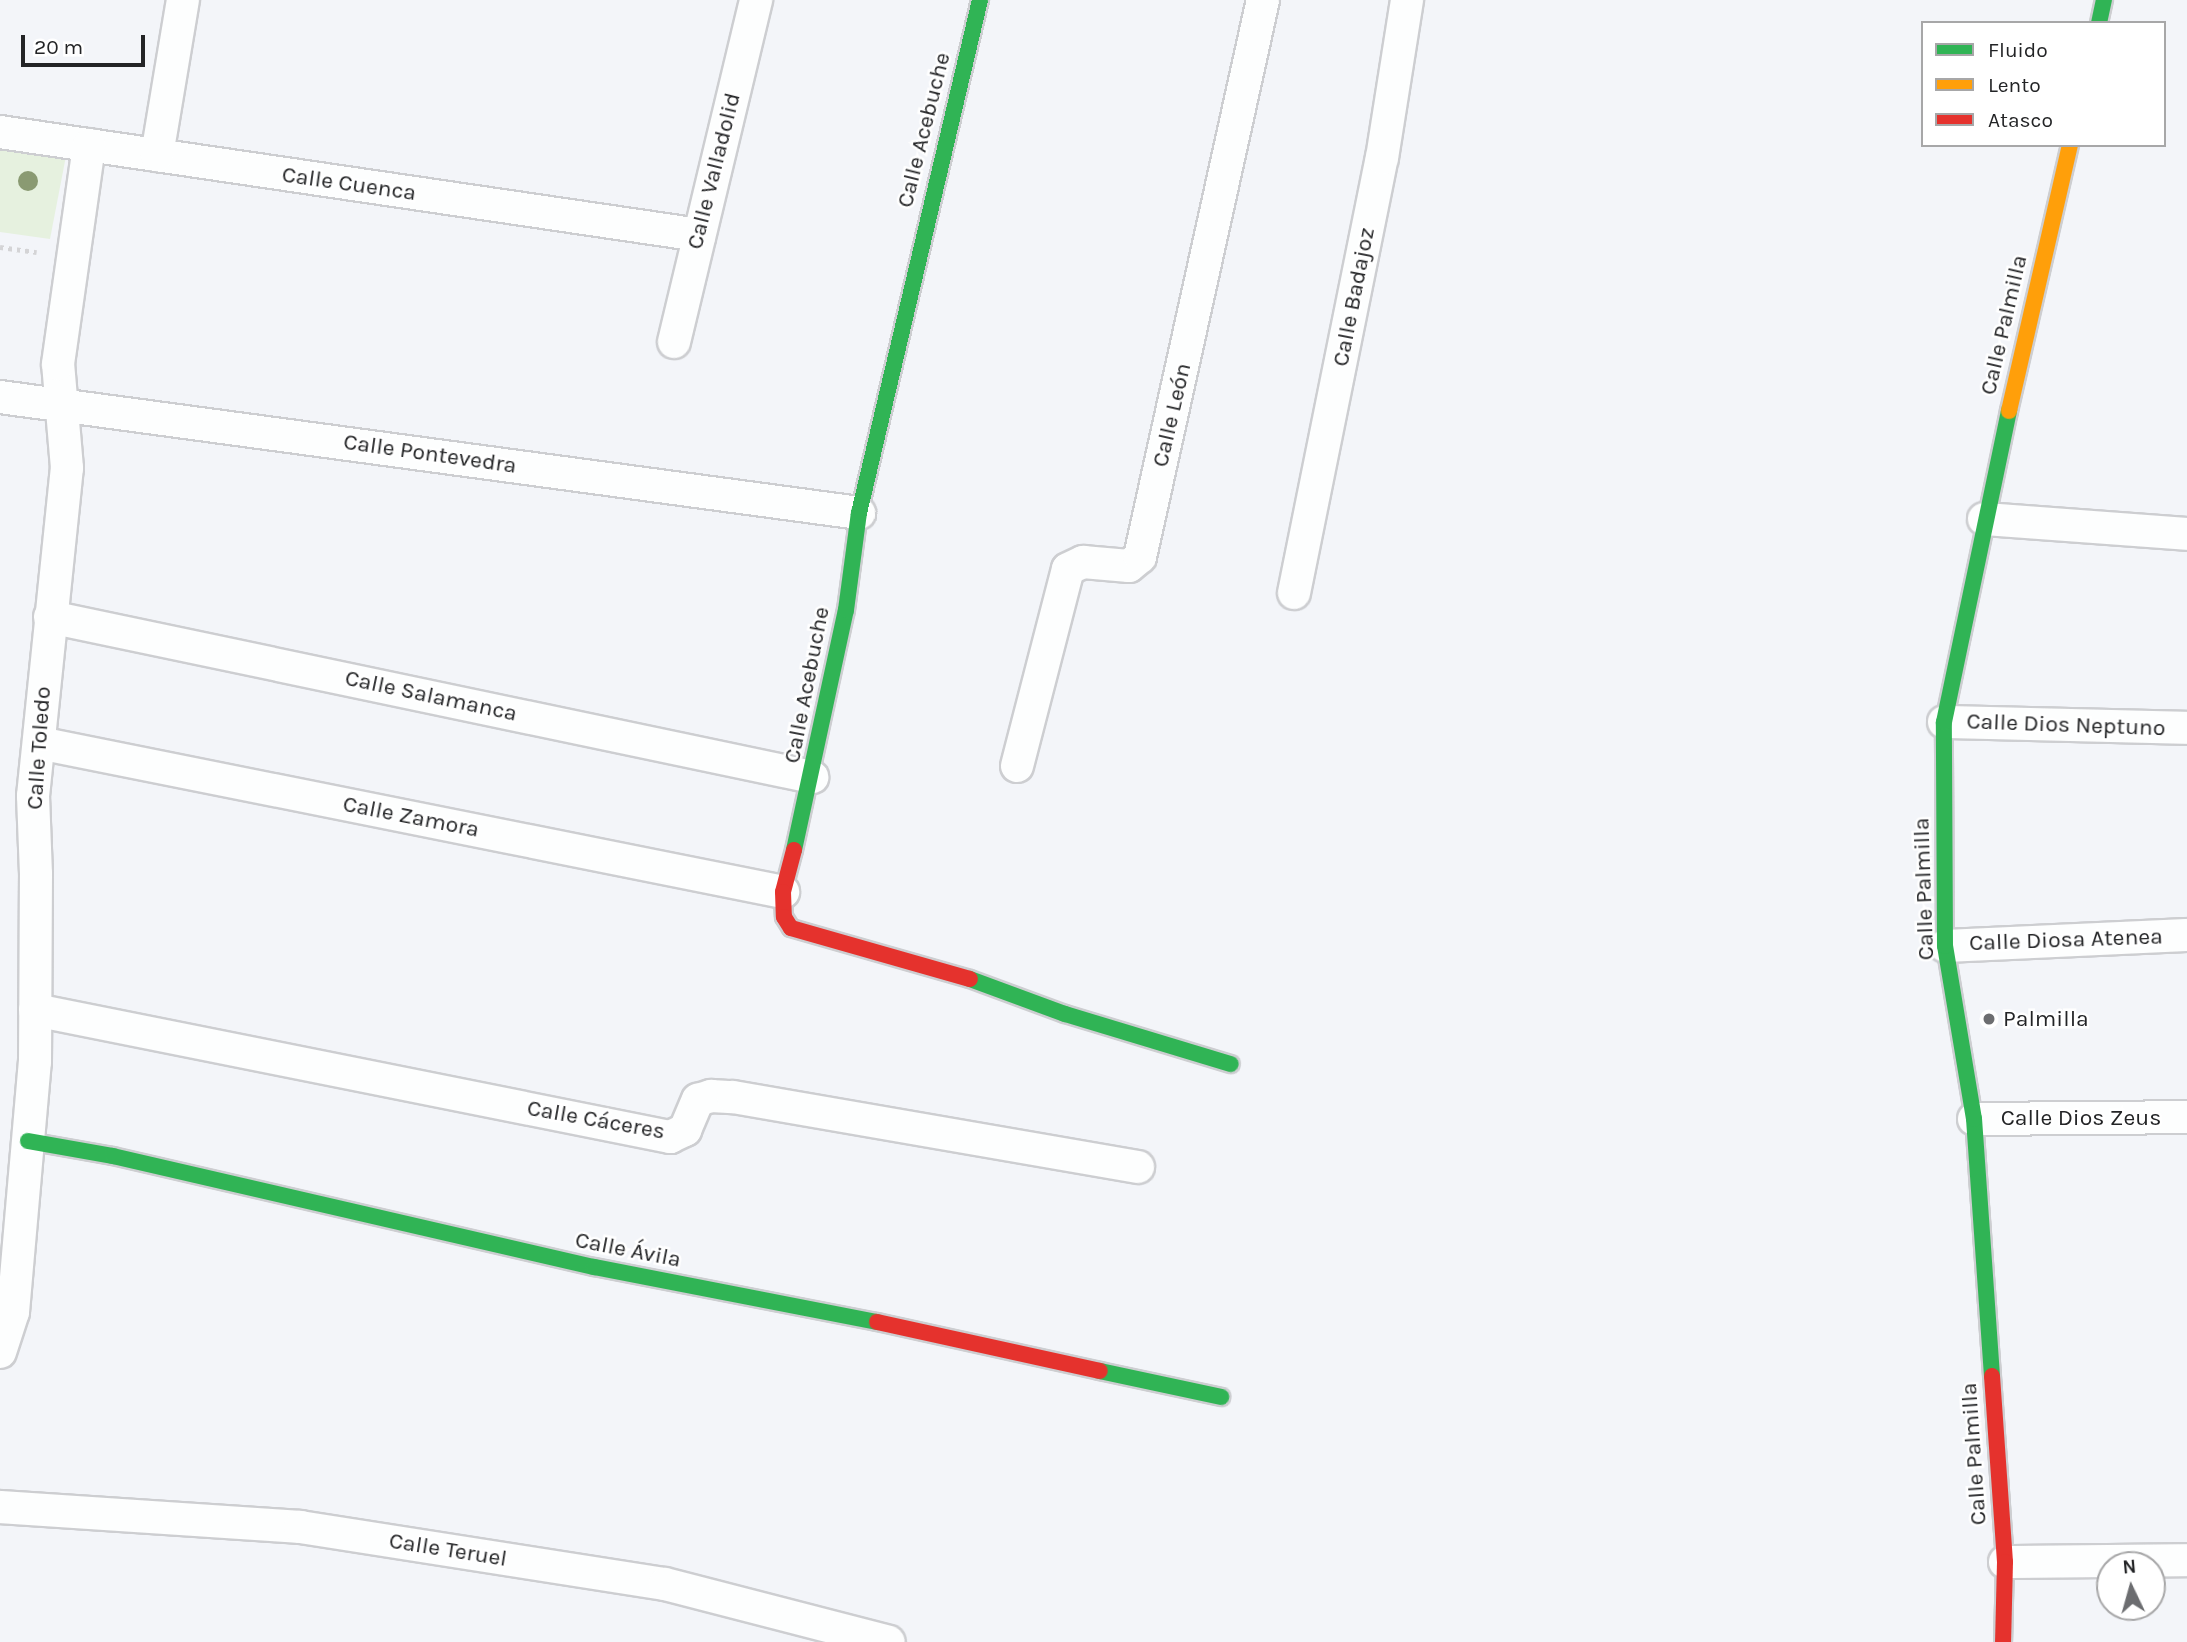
<!DOCTYPE html>
<meta charset="utf-8">
<style>
body{margin:0}
#map{position:relative;width:2187px;height:1642px;overflow:hidden;background:#f3f5f9;font-family:Karla,sans-serif}
div>[style]{position:absolute}
[style*='--x']{left:calc(var(--x)*1px);top:calc(var(--y)*1px);width:calc(var(--w)*1px);rotate:calc(var(--a)*1deg)}
.green>*{inset:0;background:#e6f1df}
.path>*{height:4.5px;margin-top:-2.25px;transform-origin:0;background:repeating-linear-gradient(90deg,#d4d4d6 0 3.5px,transparent 0 8.5px)}
.roads{filter:drop-shadow(2px 0 #cdced1) drop-shadow(-2px 0 #cdced1) drop-shadow(0 2px #cdced1) drop-shadow(0 -2px #cdced1)}
.street>*{height:32px;margin:-16px;padding:0 16px;transform-origin:16px;border-radius:16px;background:#fdfefe}
.fast>*{height:16px;margin:-8px;padding:0 8px;transform-origin:8px;border-radius:8px;background:#30b455}
.slow>*{height:16px;margin:-8px;padding:0 8px;transform-origin:8px;border-radius:8px;background:#ff9f0a}
.jam>*{height:16px;margin:-8px;padding:0 8px;transform-origin:8px;border-radius:8px;background:#e5322d}
.trees>*{width:20px;height:20px;margin:-10px;border-radius:50%;background:#8a9a72}
.dots>*{width:19px;height:19px;translate:-50% -50%;box-sizing:border-box;border:4px solid #fff;border-radius:50%}
span{translate:-50% -50%;white-space:nowrap;text-align:center;line-height:1.15;-webkit-text-stroke:5px #fff;paint-order:stroke}
.street-label{font-size:23px;color:#232426}
.poi-label{font-size:23px;color:#232426}
.left{translate:0 -50%;text-align:left}
.legend{position:absolute;left:1921px;top:21px;width:245px;height:126px;box-sizing:border-box;background:#fff;border:2px solid #a7a7a8;margin:0;padding:9px 12px;list-style:none;font-size:21px;color:#232426}
.legend li{display:flex;align-items:center;gap:14px;height:35px}
.legend b{width:35px;border:2px solid #a7a7a8}
.north{position:absolute;left:2096px;top:1551px;width:70px;height:70px;box-sizing:border-box;background:#fff;border:2px solid #a7a7a8;border-radius:50%;rotate:355deg;font-size:19px;font-weight:700;line-height:28px;text-align:center;color:#232426}
.north::after{content:'';display:block;margin:auto;width:24px;height:32px;background:#6c6d70;clip-path:polygon(50% 0,100% 100%,50% 72%,0 100%)}
.scale{position:absolute;left:21px;top:35px;width:124px;height:32px;box-sizing:border-box;border:4px solid #232426;border-top:0;padding-left:9px;font-size:21px;line-height:24px;white-space:nowrap;color:#232426;-webkit-text-stroke:5px #fff;paint-order:stroke}
</style>
<div id="map">
<div class="green">
<div style="clip-path:polygon(0 147px,66px 156px,50px 239px,0 232px)"></div>
</div>
<div class="path">
<div style="--x:0;--y:247;--w:37;--a:8"></div>
</div>
<div class="roads">
<div class="street">
<div style="--x:0;--y:132;--w:707;--a:8.38"></div>
<div style="--x:157;--y:155;--w:157;--a:-80.5"></div>
<div style="--x:674;--y:342;--w:352;--a:-76.5"></div>
<div style="--x:0;--y:397;--w:867;--a:7.69"></div>
<div style="--x:1984;--y:519;--w:204;--a:4.2"></div>
<div style="--x:1294;--y:593;--w:444;--a:-78.6"></div>
<div style="--x:1382;--y:158;--w:160;--a:-81"></div>
<div style="--x:50;--y:617;--w:779;--a:11.86"></div>
<div style="--x:1944;--y:722;--w:243;--a:1.4"></div>
<div style="--x:39;--y:743;--w:759;--a:11.32"></div>
<div style="--x:1017;--y:766;--w:203;--a:-75.5"></div>
<div style="--x:1068;--y:569;--w:17;--a:-25"></div>
<div style="--x:1083;--y:562;--w:46;--a:5"></div>
<div style="--x:1129;--y:566;--w:14;--a:-39"></div>
<div style="--x:1140;--y:557;--w:570;--a:-77.55"></div>
<div style="--x:1945;--y:946;--w:242;--a:-2.6"></div>
<div style="--x:35;--y:1010;--w:648;--a:11.31"></div>
<div style="--x:670;--y:1137;--w:17;--a:-25"></div>
<div style="--x:685;--y:1130;--w:33;--a:-67"></div>
<div style="--x:698;--y:1100;--w:14;--a:-17"></div>
<div style="--x:711;--y:1096;--w:22;--a:3"></div>
<div style="--x:733;--y:1097;--w:411;--a:9.8"></div>
<div style="--x:1974;--y:1119;--w:213;--a:-0.5"></div>
<div style="--x:0;--y:1352;--w:42;--a:-72"></div>
<div style="--x:13;--y:1312;--w:251;--a:-85"></div>
<div style="--x:35;--y:1062;--w:188;--a:-89.7"></div>
<div style="--x:36;--y:874;--w:78;--a:-92.2"></div>
<div style="--x:33;--y:796;--w:330;--a:-84.1"></div>
<div style="--x:67;--y:468;--w:104;--a:-94.9"></div>
<div style="--x:58;--y:364;--w:221;--a:-81.9"></div>
<div style="--x:0;--y:1507;--w:301;--a:3.8"></div>
<div style="--x:300;--y:1527;--w:369;--a:8.9"></div>
<div style="--x:665;--y:1584;--w:231;--a:14.5"></div>
<div style="--x:2005;--y:1562;--w:182;--a:-0.6"></div>
</div>
<div class="fast">
<div style="--x:2099;--y:23;--w:24;--a:-78"></div>
<div style="--x:794;--y:850;--w:246;--a:-77.8"></div>
<div style="--x:846;--y:610;--w:98;--a:-82.4"></div>
<div style="--x:859;--y:513;--w:527;--a:-76.73"></div>
<div style="--x:970;--y:979;--w:101;--a:20.2"></div>
<div style="--x:1065;--y:1014;--w:173;--a:16.8"></div>
<div style="--x:28;--y:1141;--w:86;--a:10"></div>
<div style="--x:113;--y:1156;--w:494;--a:13"></div>
<div style="--x:594;--y:1267;--w:288;--a:11"></div>
<div style="--x:1100;--y:1371;--w:124;--a:12.1"></div>
<div style="--x:1992;--y:1376;--w:258;--a:-94"></div>
<div style="--x:1974;--y:1119;--w:175;--a:-99.5"></div>
<div style="--x:1945;--y:946;--w:224;--a:-90.3"></div>
<div style="--x:1944;--y:722;--w:318;--a:-78.2"></div>
</div>
<div class="slow">
<div style="--x:2009;--y:411;--w:273;--a:-77.1"></div>
</div>
<div class="jam">
<div style="--x:794;--y:850;--w:43;--a:104.7"></div>
<div style="--x:783;--y:892;--w:25;--a:88"></div>
<div style="--x:784;--y:917;--w:13;--a:58"></div>
<div style="--x:791;--y:928;--w:186;--a:15.9"></div>
<div style="--x:877;--y:1322;--w:228;--a:12.4"></div>
<div style="--x:1992;--y:1376;--w:186;--a:86"></div>
<div style="--x:2005;--y:1562;--w:80;--a:91.4"></div>
</div>
</div>
<div class="trees">
<div style="left:28px;top:181px"></div>
</div>
<div class="dots">
<div style="left:1989px;top:1019px;background:#6c6d70"></div>
</div>
<div class="street-label">
<span style="left:924px;top:130px;rotate:-76deg">Calle Acebuche</span>
<span style="left:714px;top:171px;rotate:-76deg">Calle Valladolid</span>
<span style="left:349px;top:184px;rotate:8deg">Calle Cuenca</span>
<span style="left:1354px;top:297px;rotate:-79deg">Calle Badajoz</span>
<span style="left:2004px;top:325px;rotate:-77deg">Calle Palmilla</span>
<span style="left:1172px;top:415px;rotate:-77deg">Calle León</span>
<span style="left:430px;top:454px;rotate:8deg">Calle Pontevedra</span>
<span style="left:807px;top:685px;rotate:-79deg">Calle Acebuche</span>
<span style="left:431px;top:696px;rotate:12deg">Calle Salamanca</span>
<span style="left:2066px;top:725px;rotate:2deg">Calle Dios Neptuno</span>
<span style="left:39px;top:748px;rotate:-86deg">Calle Toledo</span>
<span style="left:411px;top:817px;rotate:11deg">Calle Zamora</span>
<span style="left:1924px;top:889px;rotate:-92deg">Calle Palmilla</span>
<span style="left:2066px;top:940px;rotate:-2deg">Calle Diosa Atenea</span>
<span style="left:2081px;top:1118px">Calle Dios Zeus</span>
<span style="left:596px;top:1120px;rotate:10deg">Calle Cáceres</span>
<span style="left:628px;top:1250px;rotate:11deg">Calle Ávila</span>
<span style="left:1974px;top:1454px;rotate:-94deg">Calle Palmilla</span>
<span style="left:448px;top:1550px;rotate:9deg">Calle Teruel</span>
</div>
<div class="poi-label">
<span class="left" style="left:2003px;top:1019px">Palmilla</span>
</div>
<ul class="legend">
<li><b style="height:9px;background:#30b455"></b>Fluido</li>
<li><b style="height:9px;background:#ff9f0a"></b>Lento</li>
<li><b style="height:9px;background:#e5322d"></b>Atasco</li>
</ul>
<div class="north">N</div>
<div class="scale">20 m</div>
</div>
